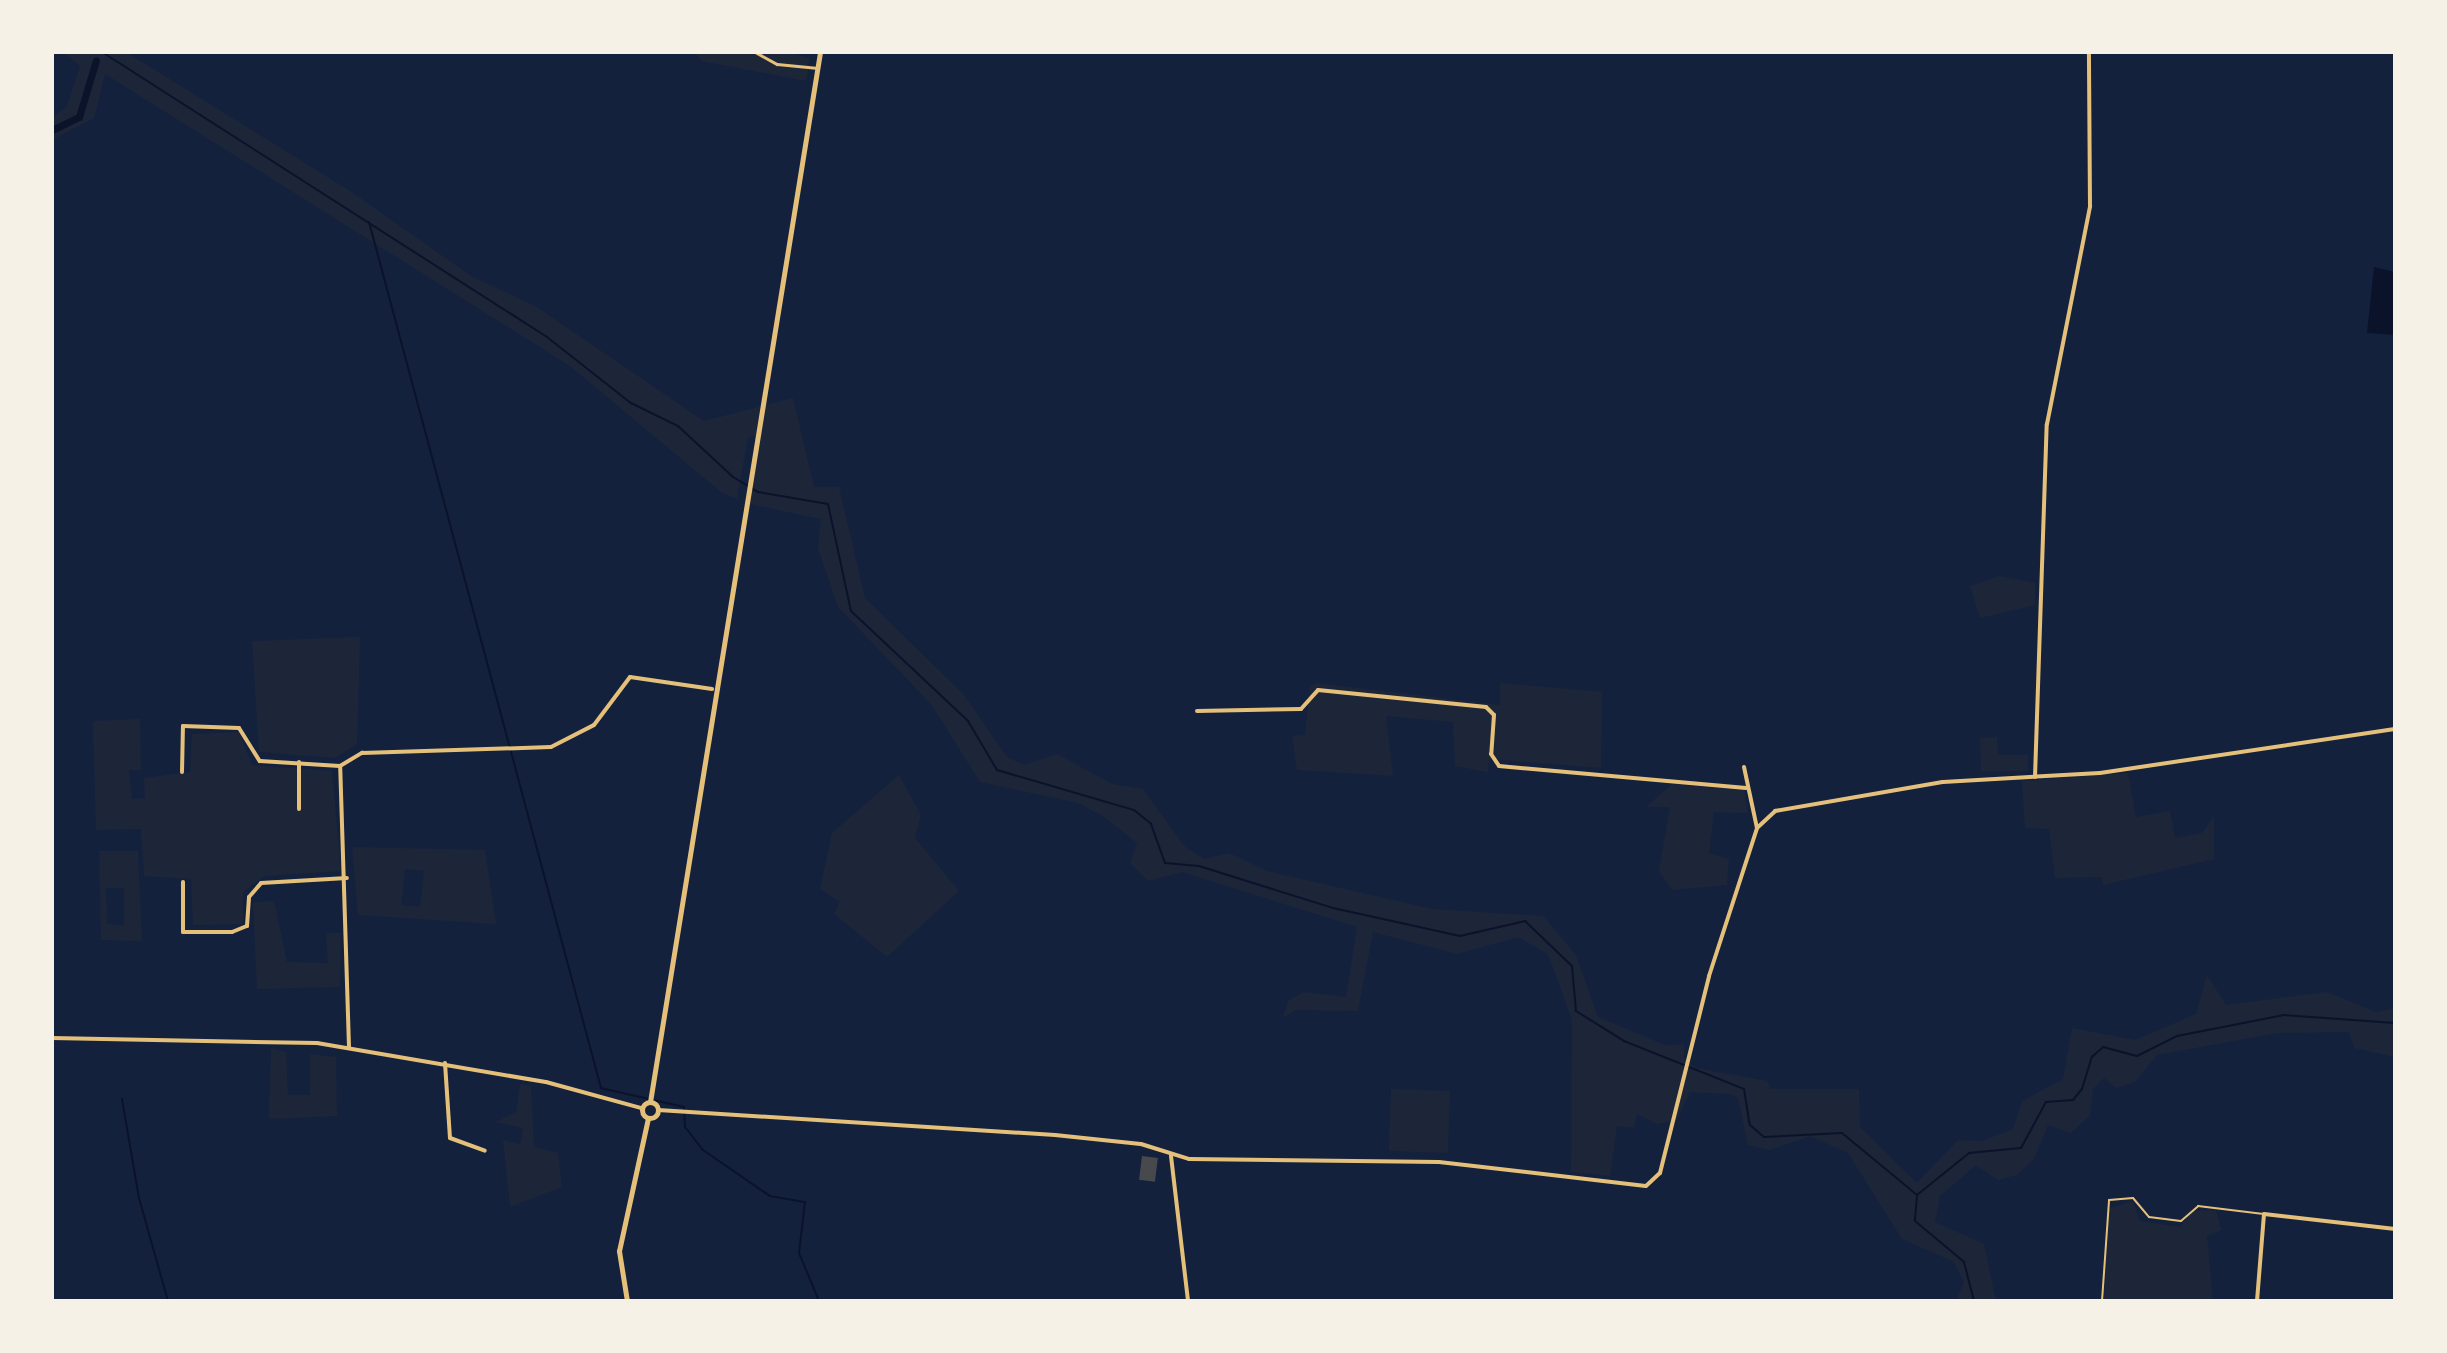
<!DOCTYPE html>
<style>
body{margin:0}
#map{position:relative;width:2447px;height:1353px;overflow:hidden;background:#14213d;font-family:"Source Sans 3",sans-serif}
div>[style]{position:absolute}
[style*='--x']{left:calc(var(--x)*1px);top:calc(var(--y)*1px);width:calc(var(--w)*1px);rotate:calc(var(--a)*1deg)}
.green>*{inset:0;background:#1d2539;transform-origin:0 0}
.water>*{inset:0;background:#0b132b}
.stream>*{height:2px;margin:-1px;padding:0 1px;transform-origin:1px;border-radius:1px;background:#0b132b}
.canal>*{height:7px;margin:-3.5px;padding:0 3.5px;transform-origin:3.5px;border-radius:3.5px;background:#0b132b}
.building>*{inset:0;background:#48494c;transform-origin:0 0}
.service>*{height:2px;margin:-1px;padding:0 1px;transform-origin:1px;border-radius:1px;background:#e5c07b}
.pedestrian>*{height:3px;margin:-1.5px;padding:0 1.5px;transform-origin:1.5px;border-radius:1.5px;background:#e5c07b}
.minor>*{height:4px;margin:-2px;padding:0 2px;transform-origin:2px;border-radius:2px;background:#e5c07b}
.tertiary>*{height:5px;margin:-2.5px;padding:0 2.5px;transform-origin:2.5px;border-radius:2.5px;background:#e5c07b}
.tertiary>.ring{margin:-2.5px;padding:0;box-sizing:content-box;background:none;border:5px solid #e5c07b;border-radius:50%}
span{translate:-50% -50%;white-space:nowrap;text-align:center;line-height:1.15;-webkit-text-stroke:8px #f6f1e7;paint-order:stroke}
.frame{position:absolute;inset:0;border:54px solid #f6f1e7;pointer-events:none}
</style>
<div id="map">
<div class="green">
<div style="clip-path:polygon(63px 52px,126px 52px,350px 191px,471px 276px,535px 306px,704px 421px,793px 398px,814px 487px,839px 487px,865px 598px,964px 695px,1007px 757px,1024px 765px,1057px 754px,1112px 784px,1143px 789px,1184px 846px,1204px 859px,1229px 853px,1267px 871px,1432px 909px,1543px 916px,1576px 955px,1598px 1017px,1667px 1046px,1684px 1044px,1684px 1058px,1696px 1068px,1767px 1081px,1770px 1089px,1859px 1089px,1860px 1127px,1917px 1183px,1958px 1140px,1982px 1141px,2013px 1129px,2022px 1101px,2063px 1079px,2072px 1028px,2135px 1040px,2196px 1014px,2207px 975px,2226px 1005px,2327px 992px,2376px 1012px,2395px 1008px,2395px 1057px,2354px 1048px,2349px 1032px,2277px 1033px,2157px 1055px,2135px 1082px,2116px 1088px,2104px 1078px,2093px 1089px,2090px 1115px,2071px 1133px,2048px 1125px,2034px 1159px,2017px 1175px,1998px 1180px,1976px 1165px,1940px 1196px,1935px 1222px,1984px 1244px,1996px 1301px,1956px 1301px,1964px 1282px,1954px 1262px,1902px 1239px,1848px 1153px,1810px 1136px,1770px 1150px,1748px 1145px,1738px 1098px,1729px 1094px,1690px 1092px,1677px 1120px,1657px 1124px,1637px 1114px,1634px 1128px,1617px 1126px,1610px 1176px,1571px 1172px,1572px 1020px,1548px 954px,1518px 937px,1457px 954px,1373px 932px,1358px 1011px,1296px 1010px,1283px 1018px,1288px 1001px,1303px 992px,1346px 997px,1357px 927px,1182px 872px,1148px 881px,1130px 863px,1137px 843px,1103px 816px,1078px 803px,980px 782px,931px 704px,838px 607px,818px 548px,821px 519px,749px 504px,758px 436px,748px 437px,737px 499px,721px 492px,570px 366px,105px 74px,94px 118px,52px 140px,52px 118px,67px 106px,80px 66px)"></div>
<div style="clip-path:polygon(695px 52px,789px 52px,810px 58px,806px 81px,701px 61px)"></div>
<div style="clip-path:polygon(1999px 576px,2035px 583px,2035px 605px,1980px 618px,1970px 586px)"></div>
<div style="clip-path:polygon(360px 637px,357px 744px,335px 758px,259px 752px,252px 641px)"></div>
<div style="clip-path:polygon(1316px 683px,1500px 705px,1500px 683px,1602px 692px,1601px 768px,1489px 759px,1488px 772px,1455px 766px,1453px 722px,1386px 716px,1393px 776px,1297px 770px,1292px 736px,1305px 735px,1310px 686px)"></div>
<div style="clip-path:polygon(140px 719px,141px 770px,129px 770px,132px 799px,145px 798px,144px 778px,190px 772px,192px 734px,239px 732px,252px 765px,332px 771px,341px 871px,265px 876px,243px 892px,243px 924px,193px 925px,191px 879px,144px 876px,141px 829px,96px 830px,93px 721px)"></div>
<div style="clip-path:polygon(1997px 737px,1998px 755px,2028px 755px,2028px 771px,1981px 771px,1980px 738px)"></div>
<div style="clip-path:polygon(2128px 773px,2136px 817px,2170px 811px,2175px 838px,2202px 833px,2214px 816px,2214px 859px,2103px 885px,2102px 877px,2055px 878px,2049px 829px,2025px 828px,2022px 781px)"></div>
<div style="clip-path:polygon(899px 775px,921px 815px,915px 838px,959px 891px,887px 957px,834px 914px,840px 902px,820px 889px,832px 833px)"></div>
<div style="clip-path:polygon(1672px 784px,1744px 790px,1748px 813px,1714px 812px,1709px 853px,1729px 859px,1727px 885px,1672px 890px,1659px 871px,1670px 807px,1646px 807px)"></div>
<div style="clip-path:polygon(evenodd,352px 847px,485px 850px,496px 924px,358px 915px,352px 847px,405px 869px,424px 871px,420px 907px,401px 905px,405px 869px)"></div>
<div style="clip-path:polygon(evenodd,99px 851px,138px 851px,142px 941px,101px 940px,99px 851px,106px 888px,124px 888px,124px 926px,107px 924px,106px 888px)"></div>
<div style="clip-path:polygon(274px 901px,287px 962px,328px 963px,326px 933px,341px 933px,340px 987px,257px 989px,253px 902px)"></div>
<div style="clip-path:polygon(271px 1048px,286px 1052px,288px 1095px,310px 1095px,310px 1054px,336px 1057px,337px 1116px,269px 1119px)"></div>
<div style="clip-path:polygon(520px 1084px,531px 1086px,534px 1147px,558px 1153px,562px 1187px,510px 1207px,503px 1140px,520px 1144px,523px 1128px,496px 1122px,516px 1112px)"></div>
<div style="left:1391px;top:1089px;width:59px;height:62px;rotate:2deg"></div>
<div style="clip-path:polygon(2133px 1201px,2140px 1221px,2180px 1227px,2192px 1211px,2216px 1210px,2221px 1230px,2207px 1236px,2213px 1301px,2104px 1301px,2107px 1209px)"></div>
</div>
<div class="water">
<div style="clip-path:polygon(2374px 267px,2395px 272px,2395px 335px,2367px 333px)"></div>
</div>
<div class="stream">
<div style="--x:102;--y:52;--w:528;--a:32.64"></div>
<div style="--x:547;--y:337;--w:107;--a:38.2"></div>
<div style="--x:631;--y:403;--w:52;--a:26.1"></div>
<div style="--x:678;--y:426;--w:75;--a:42.8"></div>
<div style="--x:733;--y:477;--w:29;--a:31"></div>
<div style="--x:758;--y:492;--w:71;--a:9.7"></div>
<div style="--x:828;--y:504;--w:109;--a:77.9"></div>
<div style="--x:851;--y:611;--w:161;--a:43.2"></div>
<div style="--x:968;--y:721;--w:57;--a:59.4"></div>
<div style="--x:997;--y:770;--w:143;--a:16.3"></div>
<div style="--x:1134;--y:810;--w:22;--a:39"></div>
<div style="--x:1151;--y:824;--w:41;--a:70.3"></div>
<div style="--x:1165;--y:863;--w:34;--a:5"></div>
<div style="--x:1199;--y:866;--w:140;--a:17.4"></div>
<div style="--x:1333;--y:908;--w:130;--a:12.4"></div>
<div style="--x:1460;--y:936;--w:67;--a:-13"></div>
<div style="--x:1525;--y:921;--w:65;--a:43.8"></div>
<div style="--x:1572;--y:966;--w:45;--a:84.9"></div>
<div style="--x:1576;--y:1011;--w:57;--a:32"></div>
<div style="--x:1624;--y:1041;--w:129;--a:21.8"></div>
<div style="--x:1744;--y:1089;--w:36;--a:81"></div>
<div style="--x:1750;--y:1125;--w:18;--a:41"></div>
<div style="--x:1764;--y:1137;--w:78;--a:-2.9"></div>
<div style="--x:1842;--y:1133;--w:97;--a:39.6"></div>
<div style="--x:369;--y:222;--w:897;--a:75"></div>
<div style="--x:601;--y:1088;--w:85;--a:12.9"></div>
<div style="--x:684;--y:1107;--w:20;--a:87"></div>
<div style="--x:685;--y:1127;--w:29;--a:52"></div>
<div style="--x:703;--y:1150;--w:81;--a:34.5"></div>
<div style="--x:770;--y:1196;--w:36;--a:10"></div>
<div style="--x:805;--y:1202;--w:51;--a:96.7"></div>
<div style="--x:799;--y:1253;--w:52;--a:67.4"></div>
<div style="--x:122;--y:1099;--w:100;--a:80.3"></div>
<div style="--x:139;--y:1198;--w:107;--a:74.3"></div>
<div style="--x:1917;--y:1195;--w:67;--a:-38.9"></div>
<div style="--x:1969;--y:1153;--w:52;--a:-5.5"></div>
<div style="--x:2021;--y:1148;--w:52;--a:-61.5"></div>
<div style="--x:2046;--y:1102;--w:27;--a:-4"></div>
<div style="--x:2073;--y:1100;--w:14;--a:-51"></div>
<div style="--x:2082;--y:1089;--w:34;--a:-73"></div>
<div style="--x:2092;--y:1057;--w:15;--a:-42"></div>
<div style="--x:2103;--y:1047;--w:35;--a:15"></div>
<div style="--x:2137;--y:1056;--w:45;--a:-26.6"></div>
<div style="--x:2177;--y:1036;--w:109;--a:-11.1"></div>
<div style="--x:2284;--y:1015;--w:111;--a:4.1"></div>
<div style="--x:1917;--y:1196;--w:25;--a:95"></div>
<div style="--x:1915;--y:1221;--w:64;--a:39.9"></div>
<div style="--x:1964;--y:1262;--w:40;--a:75.6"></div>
</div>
<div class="canal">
<div style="--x:52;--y:130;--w:30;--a:-26"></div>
<div style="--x:79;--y:117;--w:59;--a:-73.4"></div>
</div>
<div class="building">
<div style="left:1142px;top:1156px;width:16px;height:24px;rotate:7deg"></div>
</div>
<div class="service">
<div style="--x:2102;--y:1301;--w:101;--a:-86"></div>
<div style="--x:2109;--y:1200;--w:24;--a:-5"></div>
<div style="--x:2133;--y:1198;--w:25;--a:50"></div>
<div style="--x:2149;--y:1217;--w:32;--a:7"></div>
<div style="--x:2181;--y:1221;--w:23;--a:-41"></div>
<div style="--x:2198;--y:1206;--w:66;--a:6.9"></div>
</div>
<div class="pedestrian">
<div style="--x:755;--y:52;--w:25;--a:29"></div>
<div style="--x:777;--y:64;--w:41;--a:5.6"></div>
</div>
<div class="minor">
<div style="--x:1197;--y:711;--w:104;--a:-1.1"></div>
<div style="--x:1301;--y:709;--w:25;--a:-48"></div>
<div style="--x:1318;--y:690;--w:169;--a:5.8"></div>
<div style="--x:1486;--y:707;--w:11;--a:45"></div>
<div style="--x:1494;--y:715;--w:39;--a:94"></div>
<div style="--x:1491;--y:754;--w:14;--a:56"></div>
<div style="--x:1499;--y:766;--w:248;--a:5.1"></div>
<div style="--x:1744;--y:767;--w:62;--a:78"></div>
<div style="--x:182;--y:772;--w:46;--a:-88.8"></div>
<div style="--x:183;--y:726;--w:56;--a:2"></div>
<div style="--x:239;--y:728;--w:39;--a:58"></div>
<div style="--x:260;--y:761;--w:80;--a:3.6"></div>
<div style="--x:2035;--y:777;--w:353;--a:-88.1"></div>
<div style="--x:2047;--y:424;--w:222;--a:-78.8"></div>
<div style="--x:2090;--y:206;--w:154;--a:-90.4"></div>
<div style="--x:299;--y:809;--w:47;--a:-90"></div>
<div style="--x:183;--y:882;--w:50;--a:90"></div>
<div style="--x:183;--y:932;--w:49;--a:0"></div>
<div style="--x:232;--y:932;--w:16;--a:-22"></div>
<div style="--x:247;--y:926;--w:29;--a:-86"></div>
<div style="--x:249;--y:897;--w:18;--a:-49"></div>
<div style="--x:261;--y:883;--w:86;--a:-3.3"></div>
<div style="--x:52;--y:1038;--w:265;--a:1.1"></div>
<div style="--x:317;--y:1043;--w:232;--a:9.7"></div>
<div style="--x:546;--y:1082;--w:98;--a:15.3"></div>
<div style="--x:349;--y:1047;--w:281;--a:-91.8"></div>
<div style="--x:340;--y:766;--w:26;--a:-31"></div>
<div style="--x:362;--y:753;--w:189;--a:-1.8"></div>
<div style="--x:551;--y:747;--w:48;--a:-27.1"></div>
<div style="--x:594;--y:725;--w:60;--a:-53.1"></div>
<div style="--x:630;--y:677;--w:83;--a:8.3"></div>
<div style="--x:445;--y:1063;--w:75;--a:86.2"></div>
<div style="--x:450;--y:1138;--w:37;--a:20"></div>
<div style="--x:658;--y:1110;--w:398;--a:3.6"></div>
<div style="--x:1055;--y:1135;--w:86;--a:6"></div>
<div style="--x:1141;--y:1144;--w:50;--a:17.4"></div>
<div style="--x:1189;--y:1159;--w:250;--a:0.7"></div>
<div style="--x:1439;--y:1162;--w:208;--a:6.6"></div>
<div style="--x:1646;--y:1186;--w:19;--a:-43"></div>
<div style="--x:1660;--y:1173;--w:203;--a:-76"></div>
<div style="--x:1709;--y:976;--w:156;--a:-72"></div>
<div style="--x:1757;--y:828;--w:25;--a:-43"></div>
<div style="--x:1775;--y:811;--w:170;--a:-9.8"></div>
<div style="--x:1943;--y:782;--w:157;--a:-3.3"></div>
<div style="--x:2100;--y:773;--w:298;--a:-8.5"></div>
<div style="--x:1171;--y:1156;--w:146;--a:83.3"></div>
<div style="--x:2257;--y:1301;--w:87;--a:-85.4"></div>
<div style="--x:2264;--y:1214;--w:132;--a:6.5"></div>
</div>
<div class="tertiary">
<div class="ring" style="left:642px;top:1102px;width:11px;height:11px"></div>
<div style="--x:650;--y:1102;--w:1064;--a:-80.8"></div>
<div style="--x:627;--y:1301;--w:51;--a:-99.1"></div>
<div style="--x:619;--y:1251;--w:136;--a:-77.7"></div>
</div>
<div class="frame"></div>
</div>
